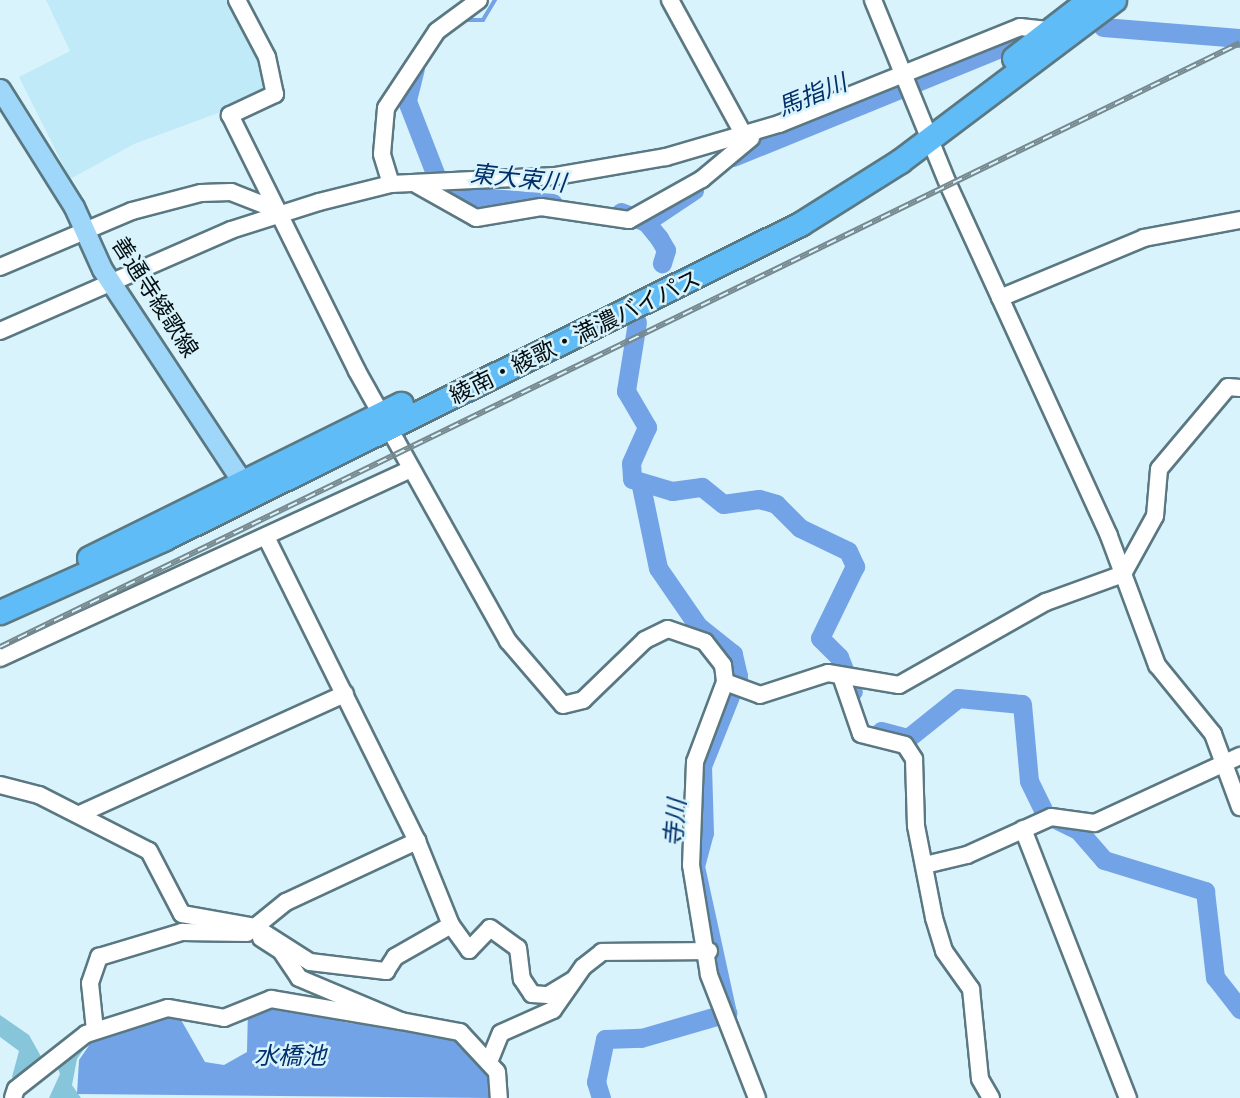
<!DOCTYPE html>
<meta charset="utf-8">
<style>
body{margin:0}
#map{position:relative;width:1240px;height:1098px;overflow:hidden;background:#d9f3fc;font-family:"PT Sans","Noto Sans JP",sans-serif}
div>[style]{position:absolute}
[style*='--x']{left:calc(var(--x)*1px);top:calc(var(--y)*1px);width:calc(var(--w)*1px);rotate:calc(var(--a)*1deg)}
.built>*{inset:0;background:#c0eaf8}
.green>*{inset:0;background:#87c6da}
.water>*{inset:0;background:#73a3e7}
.stream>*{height:3.5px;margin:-1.75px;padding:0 1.75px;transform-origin:1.75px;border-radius:1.75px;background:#73a3e7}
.river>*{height:19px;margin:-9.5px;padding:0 9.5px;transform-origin:9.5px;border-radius:9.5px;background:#73a3e7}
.roads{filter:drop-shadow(2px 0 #5a7882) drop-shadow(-2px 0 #5a7882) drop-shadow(0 2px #5a7882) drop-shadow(0 -2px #5a7882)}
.minor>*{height:16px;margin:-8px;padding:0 8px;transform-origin:8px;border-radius:8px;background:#fff}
.major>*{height:19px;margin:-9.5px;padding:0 9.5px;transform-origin:9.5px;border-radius:9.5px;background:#9fd7fa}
.highway>*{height:23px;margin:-11.5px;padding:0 11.5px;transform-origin:11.5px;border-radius:11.5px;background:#5fbcf7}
.rail>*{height:6px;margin-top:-3px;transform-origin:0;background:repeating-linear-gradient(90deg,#d9f3fc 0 10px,#76898f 0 20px);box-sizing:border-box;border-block:2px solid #76898f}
span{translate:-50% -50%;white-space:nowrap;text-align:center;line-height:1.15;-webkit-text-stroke:5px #d9f3fc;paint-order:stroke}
.street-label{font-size:23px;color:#040f12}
.water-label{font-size:24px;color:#002f6a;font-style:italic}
</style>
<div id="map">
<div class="built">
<div style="clip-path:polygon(46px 0,235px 0,265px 60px,272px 93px,134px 144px,70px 179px,19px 77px,70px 51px)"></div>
</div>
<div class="green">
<div style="clip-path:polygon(0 1015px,29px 1035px,43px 1060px,19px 1081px,12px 1077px,19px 1051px,0 1037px)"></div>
<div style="clip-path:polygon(94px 1035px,77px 1059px,72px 1085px,81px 1098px,49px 1098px,60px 1074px,56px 1063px)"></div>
</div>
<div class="water">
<div style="clip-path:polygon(272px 1006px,349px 1023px,435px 1030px,461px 1041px,487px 1070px,491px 1098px,77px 1094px,79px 1060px,97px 1034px,176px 1011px,205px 1062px,224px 1065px,247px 1052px,248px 1008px)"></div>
</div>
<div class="stream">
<div style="--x:462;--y:20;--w:21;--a:0"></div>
<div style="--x:483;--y:20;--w:23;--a:-59"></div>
</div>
<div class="river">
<div style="--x:1103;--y:27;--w:137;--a:4.6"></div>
<div style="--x:415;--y:68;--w:34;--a:104"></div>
<div style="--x:407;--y:101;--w:100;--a:68.8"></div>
<div style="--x:443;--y:194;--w:110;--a:4.7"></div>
<div style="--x:733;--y:157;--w:302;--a:-22.2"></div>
<div style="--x:621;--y:212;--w:27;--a:22"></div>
<div style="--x:646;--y:222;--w:21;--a:51"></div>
<div style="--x:659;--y:238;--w:14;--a:60"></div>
<div style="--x:666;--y:250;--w:14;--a:107"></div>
<div style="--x:646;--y:222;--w:58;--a:-33.7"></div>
<div style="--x:637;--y:322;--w:70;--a:99.1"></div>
<div style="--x:626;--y:391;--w:42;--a:59.7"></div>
<div style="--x:647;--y:427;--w:39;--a:114"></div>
<div style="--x:631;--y:463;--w:16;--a:86"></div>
<div style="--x:632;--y:479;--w:42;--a:16.7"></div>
<div style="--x:672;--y:491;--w:30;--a:-8"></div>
<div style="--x:702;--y:487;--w:27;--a:39"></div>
<div style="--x:723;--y:504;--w:36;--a:-8"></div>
<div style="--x:759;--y:499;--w:18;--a:16"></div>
<div style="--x:776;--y:504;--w:34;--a:45"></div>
<div style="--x:800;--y:528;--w:53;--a:25.6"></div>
<div style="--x:848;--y:551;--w:17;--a:65"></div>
<div style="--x:855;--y:566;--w:80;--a:115.9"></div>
<div style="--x:820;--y:638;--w:27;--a:45"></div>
<div style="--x:839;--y:657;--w:37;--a:68"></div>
<div style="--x:881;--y:731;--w:28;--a:15"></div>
<div style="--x:908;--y:738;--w:64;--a:-38.7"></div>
<div style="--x:958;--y:698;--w:64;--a:5.4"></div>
<div style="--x:1022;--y:704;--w:77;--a:84.8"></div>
<div style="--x:1029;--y:781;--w:37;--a:64"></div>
<div style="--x:1045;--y:814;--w:37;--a:26"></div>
<div style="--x:1078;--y:830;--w:40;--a:49"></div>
<div style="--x:1104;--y:860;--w:106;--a:17.1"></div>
<div style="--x:1205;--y:891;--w:87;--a:83.4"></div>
<div style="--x:1215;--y:977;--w:41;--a:52"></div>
<div style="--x:601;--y:1098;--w:17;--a:-107"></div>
<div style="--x:596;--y:1082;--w:44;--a:-78.2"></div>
<div style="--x:605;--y:1039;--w:36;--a:-2"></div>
<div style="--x:641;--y:1038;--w:90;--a:-16.2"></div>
<div style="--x:727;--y:1013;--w:150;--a:-102.3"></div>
<div style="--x:695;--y:866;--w:34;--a:-75"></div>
<div style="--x:704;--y:833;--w:67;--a:-91.7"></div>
<div style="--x:702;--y:766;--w:97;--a:-68.2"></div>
<div style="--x:738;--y:676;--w:23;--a:-103"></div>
<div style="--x:733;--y:654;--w:45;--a:-141.3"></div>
<div style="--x:698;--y:626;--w:70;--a:-124.6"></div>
<div style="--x:658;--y:568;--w:84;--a:-101.7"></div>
</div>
<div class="roads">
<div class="minor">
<div style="--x:237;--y:0;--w:64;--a:62.2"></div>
<div style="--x:267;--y:57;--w:38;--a:78"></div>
<div style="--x:275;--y:94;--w:50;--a:155"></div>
<div style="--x:230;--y:115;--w:286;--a:63.6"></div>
<div style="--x:357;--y:371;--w:309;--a:60.8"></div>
<div style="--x:508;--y:641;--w:84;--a:49.3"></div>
<div style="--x:563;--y:705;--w:21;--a:-14"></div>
<div style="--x:583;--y:700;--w:86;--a:-44.1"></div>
<div style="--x:645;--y:640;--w:25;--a:-26"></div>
<div style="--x:668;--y:629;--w:39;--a:19"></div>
<div style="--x:705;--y:642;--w:29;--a:52"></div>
<div style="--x:723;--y:665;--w:17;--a:83"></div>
<div style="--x:725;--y:682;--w:85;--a:110.6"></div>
<div style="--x:695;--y:762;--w:103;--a:92.2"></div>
<div style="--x:691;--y:865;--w:111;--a:80.7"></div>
<div style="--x:709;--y:975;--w:132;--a:68.7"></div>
<div style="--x:670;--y:0;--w:154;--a:61.3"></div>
<div style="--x:873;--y:0;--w:199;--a:67.8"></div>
<div style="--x:948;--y:184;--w:387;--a:65.4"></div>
<div style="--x:1109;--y:536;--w:138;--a:69.6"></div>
<div style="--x:1157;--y:665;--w:89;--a:50.9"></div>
<div style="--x:1213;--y:734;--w:78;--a:69.7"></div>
<div style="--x:414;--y:183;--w:71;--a:29.4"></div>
<div style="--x:476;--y:218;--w:66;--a:-9.6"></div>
<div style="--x:541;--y:207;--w:89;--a:8.4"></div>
<div style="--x:629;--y:220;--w:84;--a:-29.3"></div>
<div style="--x:702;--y:179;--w:64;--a:-39.9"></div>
<div style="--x:391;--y:184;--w:31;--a:-107"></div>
<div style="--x:382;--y:154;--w:46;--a:-85"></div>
<div style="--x:386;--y:108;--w:92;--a:-56.5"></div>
<div style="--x:437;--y:31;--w:52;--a:-36.4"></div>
<div style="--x:0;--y:267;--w:143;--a:-23"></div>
<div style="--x:132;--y:211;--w:71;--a:-14.6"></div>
<div style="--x:201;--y:193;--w:30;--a:-2"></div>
<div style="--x:231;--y:192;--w:49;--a:21.4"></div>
<div style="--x:1000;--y:298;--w:156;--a:-22.6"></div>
<div style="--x:1144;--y:238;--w:98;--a:-10.6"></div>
<div style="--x:0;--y:331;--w:252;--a:-23.6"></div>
<div style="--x:231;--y:230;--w:92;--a:-17.7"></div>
<div style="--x:319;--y:202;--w:74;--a:-14"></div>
<div style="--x:391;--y:184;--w:165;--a:-2.8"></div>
<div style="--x:556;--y:176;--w:112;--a:-9.8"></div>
<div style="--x:666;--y:157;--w:118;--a:-16.3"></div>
<div style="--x:779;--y:124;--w:260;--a:-21.9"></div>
<div style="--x:1020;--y:27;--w:30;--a:6"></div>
<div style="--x:0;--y:658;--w:451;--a:-24.7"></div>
<div style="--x:842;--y:679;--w:58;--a:70.9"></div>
<div style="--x:861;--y:734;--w:45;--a:14"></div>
<div style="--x:905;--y:745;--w:17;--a:57"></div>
<div style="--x:914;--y:759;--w:67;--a:88.3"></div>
<div style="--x:916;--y:826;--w:94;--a:78.9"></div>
<div style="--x:934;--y:918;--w:34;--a:73"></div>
<div style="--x:944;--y:951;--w:47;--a:54.6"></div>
<div style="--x:971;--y:989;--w:90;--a:84.3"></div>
<div style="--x:980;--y:1079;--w:22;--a:60"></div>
<div style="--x:725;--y:682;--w:37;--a:20"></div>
<div style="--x:760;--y:695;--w:71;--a:-17.9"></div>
<div style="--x:828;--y:673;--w:72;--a:9.6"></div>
<div style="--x:899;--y:685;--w:169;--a:-29.5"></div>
<div style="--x:1046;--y:602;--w:82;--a:-20"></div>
<div style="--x:1123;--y:574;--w:66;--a:-61.1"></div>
<div style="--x:1155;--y:516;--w:47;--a:-85.1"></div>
<div style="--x:1159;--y:469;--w:107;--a:-49.9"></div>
<div style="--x:1228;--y:387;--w:12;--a:5"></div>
<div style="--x:0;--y:785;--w:40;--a:14.4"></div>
<div style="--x:39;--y:795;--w:123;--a:27"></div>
<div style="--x:149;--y:851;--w:71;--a:62.4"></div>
<div style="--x:182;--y:914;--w:74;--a:10.1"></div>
<div style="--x:255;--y:927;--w:65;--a:32.5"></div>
<div style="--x:310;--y:962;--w:77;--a:6.8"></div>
<div style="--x:386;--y:971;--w:17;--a:-57"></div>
<div style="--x:395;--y:957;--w:64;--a:-29.7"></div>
<div style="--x:451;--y:925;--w:91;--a:-112"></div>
<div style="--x:80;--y:814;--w:291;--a:-24.4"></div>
<div style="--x:1023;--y:829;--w:289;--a:68.7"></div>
<div style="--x:925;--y:865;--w:43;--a:-13.4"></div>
<div style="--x:967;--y:855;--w:92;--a:-24.3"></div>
<div style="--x:1051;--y:817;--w:44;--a:7.8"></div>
<div style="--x:1095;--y:823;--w:160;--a:-24.8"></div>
<div style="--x:451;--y:925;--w:31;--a:54"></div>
<div style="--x:469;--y:950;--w:30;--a:-46"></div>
<div style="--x:490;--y:928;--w:34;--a:36"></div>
<div style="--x:518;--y:948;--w:31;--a:83"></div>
<div style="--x:522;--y:979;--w:18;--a:56"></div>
<div style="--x:532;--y:994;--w:16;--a:4"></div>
<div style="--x:548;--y:995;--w:29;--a:-31"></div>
<div style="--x:255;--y:927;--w:40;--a:-39"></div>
<div style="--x:286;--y:902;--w:145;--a:-25"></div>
<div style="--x:417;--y:841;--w:337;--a:-116.4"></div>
<div style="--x:261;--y:938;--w:24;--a:33"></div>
<div style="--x:281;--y:951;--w:32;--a:56"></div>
<div style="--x:299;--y:978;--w:111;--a:22.9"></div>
<div style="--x:401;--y:1021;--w:60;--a:10.6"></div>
<div style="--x:460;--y:1032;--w:54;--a:47.2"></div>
<div style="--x:497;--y:1072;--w:26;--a:86"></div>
<div style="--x:95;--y:1030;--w:47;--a:-96.1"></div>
<div style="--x:90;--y:983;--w:28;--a:-71"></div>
<div style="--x:99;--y:957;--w:87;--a:-16.8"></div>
<div style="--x:182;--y:932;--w:65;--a:0.9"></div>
<div style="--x:489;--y:1062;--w:31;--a:-68"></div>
<div style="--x:501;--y:1033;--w:57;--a:-23.9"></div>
<div style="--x:553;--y:1010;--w:52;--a:-55.1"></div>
<div style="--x:583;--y:967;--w:24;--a:-38"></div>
<div style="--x:602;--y:952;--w:107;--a:-0.5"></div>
<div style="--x:13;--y:1098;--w:9;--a:-72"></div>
<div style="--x:16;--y:1089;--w:89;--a:-38.2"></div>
<div style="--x:86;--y:1034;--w:86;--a:-17.6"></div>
<div style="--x:168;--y:1008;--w:57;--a:10.1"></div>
<div style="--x:224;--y:1018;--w:51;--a:-22"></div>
<div style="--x:271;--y:999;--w:132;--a:9.6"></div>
</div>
<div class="major">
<div style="--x:0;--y:89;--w:139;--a:57.9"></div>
<div style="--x:74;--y:207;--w:68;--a:65.7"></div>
<div style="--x:102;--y:269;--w:267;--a:56.6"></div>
</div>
<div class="highway">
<div style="--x:1014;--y:58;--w:95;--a:-37.7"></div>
<div style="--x:89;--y:558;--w:348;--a:-26.3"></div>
<div style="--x:0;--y:612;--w:179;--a:-24.1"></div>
<div style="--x:163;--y:539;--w:711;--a:-26.31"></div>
<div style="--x:800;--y:224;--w:118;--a:-32.2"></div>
<div style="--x:900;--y:161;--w:268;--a:-37"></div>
</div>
</div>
<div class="rail">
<div style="--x:0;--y:647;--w:1379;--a:-25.97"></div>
</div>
<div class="street-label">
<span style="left:155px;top:297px;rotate:57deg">善通寺綾歌線</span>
<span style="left:575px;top:337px;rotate:-26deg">綾南・綾歌・満濃バイパス</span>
</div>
<div class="water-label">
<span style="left:812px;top:95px;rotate:-22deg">馬指川</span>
<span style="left:518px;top:178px;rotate:6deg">東大束川</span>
<span style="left:675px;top:823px;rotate:-85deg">寺川</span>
<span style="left:290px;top:1056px">水橋池</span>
</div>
</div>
